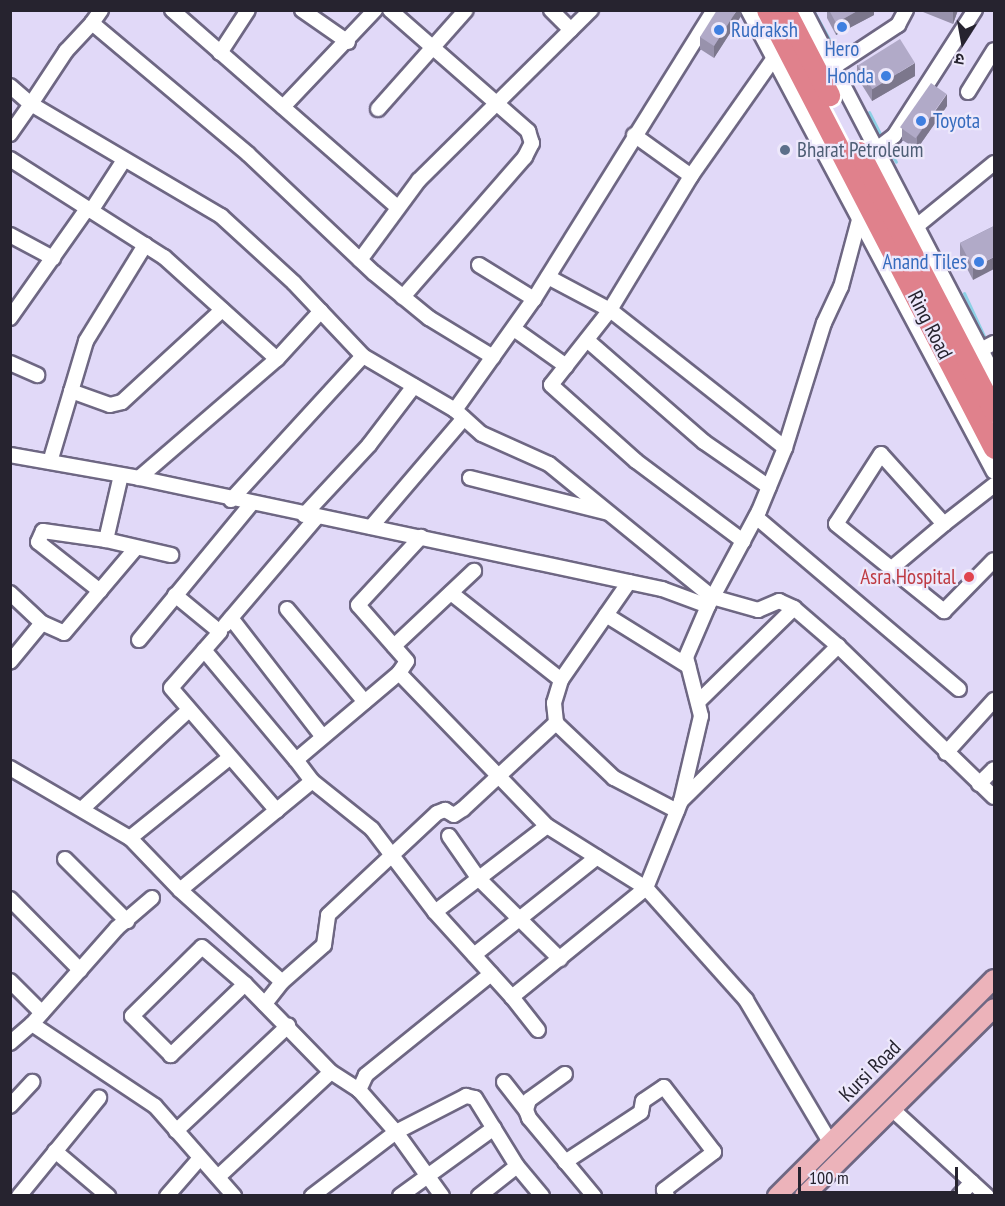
<!DOCTYPE html>
<meta charset="utf-8">
<style>
body{margin:0}
#map{position:relative;width:1005px;height:1206px;overflow:hidden;background:#e1d9f8;font-family:"PT Sans Narrow","Noto Sans Devanagari",sans-serif}
div>[style]{position:absolute}
[style*='--x']{left:calc(var(--x)*1px);top:calc(var(--y)*1px);width:calc(var(--w)*1px);rotate:calc(var(--a)*1deg)}
.stream>*{height:3px;margin:-1.5px;padding:0 1.5px;transform-origin:1.5px;border-radius:1.5px;background:#8dd1e6}
.roads{filter:drop-shadow(2px 0 #6e6783) drop-shadow(-2px 0 #6e6783) drop-shadow(0 2px #6e6783) drop-shadow(0 -2px #6e6783)}
.minor>*{height:14px;margin:-7px;padding:0 7px;transform-origin:7px;border-radius:7px;background:#fff}
.major>*{height:18px;margin:-9px;padding:0 9px;transform-origin:9px;border-radius:9px;background:#ecb3ba}
.bridges{filter:drop-shadow(2px 0 #fff) drop-shadow(-2px 0 #fff) drop-shadow(0 2px #fff) drop-shadow(0 -2px #fff)}
.highway-bridge>*{height:21px;margin:-10.5px;padding:0 10.5px;transform-origin:10.5px;border-radius:10.5px;background:#e0818c}
.wall>*{inset:0;background:#9892ac}
.shaded-wall>*{inset:0;background:#7c778c}
.building>*{inset:0;background:#b1aac8;transform-origin:0 0}
.dots>*{width:16px;height:16px;translate:-50% -50%;box-sizing:border-box;border:3px solid #ede8fb;border-radius:50%}
span{translate:-50% -50%;white-space:nowrap;text-align:center;line-height:1.15;-webkit-text-stroke:4.5px #ede8fb;paint-order:stroke}
.shop-label{font-size:21px;color:#366cbe}
.left{translate:0 -50%;text-align:left}
.right{translate:-100% -50%;text-align:right}
.service-label{font-size:21px;color:#4e5e75}
.street-label{font-size:21px;color:#26232f}
.health-label{font-size:21px;color:#be3a42}
.frame{position:absolute;inset:0;border:12px solid #26232f;pointer-events:none}
.north{position:absolute;left:933px;top:12px;width:60px;height:60px;-webkit-text-stroke:4px #ede8fb;paint-order:stroke;rotate:191deg;font-size:16px;font-weight:700;line-height:24px;text-align:center;color:#26232f}
.north::after{content:'';display:block;margin:auto;width:21px;height:27px;background:#26232f;clip-path:polygon(50% 0,100% 100%,50% 72%,0 100%)}
.scale{position:absolute;left:798px;top:1167px;width:160px;height:27px;box-sizing:border-box;border:3px solid #26232f;border-top:0;padding-left:8px;font-size:18px;line-height:21px;white-space:nowrap;color:#26232f;-webkit-text-stroke:4px #ede8fb;paint-order:stroke}
</style>
<div id="map">
<div class="stream">
<div style="--x:813;--y:10;--w:56;--a:61.1"></div>
<div style="--x:843;--y:65;--w:10;--a:61"></div>
<div style="--x:869;--y:112;--w:30;--a:63"></div>
<div style="--x:887;--y:145;--w:19;--a:62"></div>
<div style="--x:964;--y:293;--w:50;--a:65"></div>
</div>
<div class="roads">
<div class="minor">
<div style="--x:172;--y:10;--w:300;--a:41.2"></div>
<div style="--x:302;--y:10;--w:56;--a:34.8"></div>
<div style="--x:390;--y:10;--w:184;--a:41.2"></div>
<div style="--x:528;--y:131;--w:13;--a:72"></div>
<div style="--x:532;--y:143;--w:16;--a:117"></div>
<div style="--x:525;--y:157;--w:186;--a:131.1"></div>
<div style="--x:551;--y:10;--w:28;--a:45"></div>
<div style="--x:748;--y:10;--w:523;--a:61.97"></div>
<div style="--x:804;--y:10;--w:411;--a:62.5"></div>
<div style="--x:92;--y:23;--w:16;--a:-55"></div>
<div style="--x:220;--y:53;--w:51;--a:-56.9"></div>
<div style="--x:834;--y:67;--w:77;--a:-33.3"></div>
<div style="--x:898;--y:25;--w:17;--a:-62"></div>
<div style="--x:10;--y:86;--w:28;--a:41"></div>
<div style="--x:31;--y:104;--w:64;--a:-56.6"></div>
<div style="--x:66;--y:51;--w:38;--a:-47"></div>
<div style="--x:92;--y:23;--w:204;--a:40"></div>
<div style="--x:248;--y:154;--w:173;--a:43.4"></div>
<div style="--x:374;--y:273;--w:71;--a:39.3"></div>
<div style="--x:429;--y:318;--w:75;--a:31.4"></div>
<div style="--x:968;--y:92;--w:49;--a:-58.2"></div>
<div style="--x:283;--y:107;--w:134;--a:-46.5"></div>
<div style="--x:378;--y:109;--w:132;--a:-48.4"></div>
<div style="--x:10;--y:134;--w:37;--a:-55"></div>
<div style="--x:31;--y:104;--w:221;--a:30.5"></div>
<div style="--x:221;--y:216;--w:99;--a:42.5"></div>
<div style="--x:294;--y:283;--w:100;--a:46.6"></div>
<div style="--x:634;--y:135;--w:70;--a:35.7"></div>
<div style="--x:878;--y:148;--w:20;--a:-37"></div>
<div style="--x:894;--y:136;--w:150;--a:-57.3"></div>
<div style="--x:10;--y:159;--w:183;--a:32.5"></div>
<div style="--x:164;--y:257;--w:152;--a:42.1"></div>
<div style="--x:91;--y:211;--w:61;--a:-57.1"></div>
<div style="--x:918;--y:225;--w:98;--a:-39.2"></div>
<div style="--x:10;--y:235;--w:49;--a:28.1"></div>
<div style="--x:360;--y:260;--w:99;--a:-53.6"></div>
<div style="--x:419;--y:180;--w:242;--a:-44.7"></div>
<div style="--x:479;--y:265;--w:65;--a:31.7"></div>
<div style="--x:548;--y:277;--w:70;--a:28"></div>
<div style="--x:610;--y:310;--w:95;--a:128.2"></div>
<div style="--x:551;--y:385;--w:114;--a:41.8"></div>
<div style="--x:636;--y:461;--w:134;--a:36.8"></div>
<div style="--x:10;--y:318;--w:133;--a:-54.8"></div>
<div style="--x:514;--y:329;--w:64;--a:35.4"></div>
<div style="--x:587;--y:340;--w:155;--a:41.1"></div>
<div style="--x:704;--y:442;--w:79;--a:34.7"></div>
<div style="--x:975;--y:353;--w:21;--a:-28"></div>
<div style="--x:10;--y:363;--w:30;--a:24"></div>
<div style="--x:71;--y:391;--w:41;--a:19.7"></div>
<div style="--x:110;--y:405;--w:12;--a:-14"></div>
<div style="--x:122;--y:402;--w:136;--a:-42.6"></div>
<div style="--x:455;--y:410;--w:36;--a:42"></div>
<div style="--x:482;--y:434;--w:73;--a:24.1"></div>
<div style="--x:549;--y:464;--w:210;--a:39.2"></div>
<div style="--x:712;--y:597;--w:48;--a:15.8"></div>
<div style="--x:758;--y:610;--w:23;--a:-23"></div>
<div style="--x:779;--y:601;--w:17;--a:25"></div>
<div style="--x:794;--y:608;--w:58;--a:40.8"></div>
<div style="--x:785;--y:448;--w:131;--a:-72.7"></div>
<div style="--x:824;--y:323;--w:40;--a:-65"></div>
<div style="--x:841;--y:287;--w:73;--a:-75"></div>
<div style="--x:10;--y:455;--w:131;--a:10.1"></div>
<div style="--x:139;--y:478;--w:535;--a:11.98"></div>
<div style="--x:662;--y:589;--w:49;--a:20.3"></div>
<div style="--x:708;--y:606;--w:56;--a:113.3"></div>
<div style="--x:686;--y:657;--w:61;--a:75.7"></div>
<div style="--x:701;--y:716;--w:87;--a:103.2"></div>
<div style="--x:681;--y:801;--w:94;--a:111.9"></div>
<div style="--x:646;--y:888;--w:173;--a:140.9"></div>
<div style="--x:512;--y:997;--w:115;--a:-132.2"></div>
<div style="--x:435;--y:912;--w:104;--a:-127.2"></div>
<div style="--x:372;--y:829;--w:77;--a:-141.3"></div>
<div style="--x:50;--y:462;--w:126;--a:-73.4"></div>
<div style="--x:86;--y:341;--w:113;--a:-58.4"></div>
<div style="--x:121;--y:475;--w:67;--a:103"></div>
<div style="--x:106;--y:540;--w:67;--a:13"></div>
<div style="--x:139;--y:478;--w:182;--a:-40.8"></div>
<div style="--x:277;--y:359;--w:65;--a:-47.5"></div>
<div style="--x:470;--y:478;--w:142;--a:14.2"></div>
<div style="--x:994;--y:485;--w:63;--a:142"></div>
<div style="--x:944;--y:524;--w:94;--a:-132"></div>
<div style="--x:881;--y:454;--w:83;--a:122.7"></div>
<div style="--x:836;--y:524;--w:139;--a:38.9"></div>
<div style="--x:944;--y:611;--w:71;--a:-45.6"></div>
<div style="--x:231;--y:500;--w:195;--a:-47.5"></div>
<div style="--x:363;--y:356;--w:107;--a:30.4"></div>
<div style="--x:455;--y:410;--w:136;--a:-54.6"></div>
<div style="--x:534;--y:299;--w:340;--a:-58.1"></div>
<div style="--x:304;--y:515;--w:96;--a:-47.1"></div>
<div style="--x:369;--y:445;--w:74;--a:-52.7"></div>
<div style="--x:756;--y:517;--w:266;--a:40.3"></div>
<div style="--x:371;--y:527;--w:143;--a:-49.5"></div>
<div style="--x:893;--y:567;--w:67;--a:-40.1"></div>
<div style="--x:629;--y:582;--w:119;--a:124.8"></div>
<div style="--x:561;--y:680;--w:24;--a:107"></div>
<div style="--x:554;--y:703;--w:20;--a:84"></div>
<div style="--x:556;--y:723;--w:80;--a:43.5"></div>
<div style="--x:614;--y:778;--w:71;--a:27.6"></div>
<div style="--x:100;--y:591;--w:79;--a:-141.7"></div>
<div style="--x:38;--y:542;--w:12;--a:-66"></div>
<div style="--x:43;--y:531;--w:64;--a:8.1"></div>
<div style="--x:10;--y:593;--w:44;--a:43.2"></div>
<div style="--x:42;--y:623;--w:50;--a:129.4"></div>
<div style="--x:451;--y:593;--w:140;--a:38.3"></div>
<div style="--x:175;--y:595;--w:58;--a:39.4"></div>
<div style="--x:220;--y:632;--w:74;--a:131.2"></div>
<div style="--x:171;--y:688;--w:162;--a:49.2"></div>
<div style="--x:708;--y:606;--w:108;--a:-61.8"></div>
<div style="--x:759;--y:511;--w:68;--a:-67.6"></div>
<div style="--x:785;--y:448;--w:223;--a:-141.7"></div>
<div style="--x:610;--y:310;--w:157;--a:-58.8"></div>
<div style="--x:691;--y:176;--w:144;--a:-54.9"></div>
<div style="--x:287;--y:609;--w:121;--a:50"></div>
<div style="--x:606;--y:615;--w:97;--a:31.9"></div>
<div style="--x:231;--y:618;--w:150;--a:52.3"></div>
<div style="--x:42;--y:623;--w:24;--a:24"></div>
<div style="--x:64;--y:633;--w:111;--a:-49.7"></div>
<div style="--x:225;--y:625;--w:142;--a:-49.6"></div>
<div style="--x:139;--y:640;--w:176;--a:-50.5"></div>
<div style="--x:394;--y:646;--w:110;--a:-43.2"></div>
<div style="--x:204;--y:650;--w:143;--a:50.1"></div>
<div style="--x:399;--y:673;--w:14;--a:-56"></div>
<div style="--x:407;--y:661;--w:74;--a:-131.2"></div>
<div style="--x:358;--y:605;--w:93;--a:-47.2"></div>
<div style="--x:698;--y:702;--w:134;--a:-44.4"></div>
<div style="--x:946;--y:753;--w:72;--a:-47.8"></div>
<div style="--x:10;--y:768;--w:139;--a:30.3"></div>
<div style="--x:130;--y:838;--w:72;--a:46.1"></div>
<div style="--x:180;--y:890;--w:137;--a:42"></div>
<div style="--x:282;--y:982;--w:28;--a:128"></div>
<div style="--x:979;--y:784;--w:21;--a:-45"></div>
<div style="--x:681;--y:801;--w:221;--a:-44.6"></div>
<div style="--x:838;--y:646;--w:217;--a:44.1"></div>
<div style="--x:83;--y:808;--w:144;--a:-42.8"></div>
<div style="--x:449;--y:836;--w:52;--a:55.1"></div>
<div style="--x:479;--y:879;--w:114;--a:44.6"></div>
<div style="--x:130;--y:838;--w:127;--a:-38.9"></div>
<div style="--x:65;--y:859;--w:88;--a:45"></div>
<div style="--x:180;--y:890;--w:171;--a:-39.5"></div>
<div style="--x:312;--y:781;--w:26;--a:-127"></div>
<div style="--x:296;--y:760;--w:135;--a:-40.2"></div>
<div style="--x:399;--y:673;--w:213;--a:46"></div>
<div style="--x:547;--y:826;--w:117;--a:32.1"></div>
<div style="--x:646;--y:888;--w:150;--a:48.2"></div>
<div style="--x:746;--y:1000;--w:165;--a:59.4"></div>
<div style="--x:152;--y:898;--w:46;--a:139.4"></div>
<div style="--x:117;--y:928;--w:128;--a:131.5"></div>
<div style="--x:32;--y:1024;--w:148;--a:33.7"></div>
<div style="--x:155;--y:1106;--w:120;--a:48.7"></div>
<div style="--x:10;--y:899;--w:100;--a:45.4"></div>
<div style="--x:435;--y:912;--w:141;--a:-37.5"></div>
<div style="--x:474;--y:955;--w:157;--a:-38.5"></div>
<div style="--x:491;--y:974;--w:161;--a:141.1"></div>
<div style="--x:366;--y:1075;--w:17;--a:115"></div>
<div style="--x:359;--y:1090;--w:56;--a:48.6"></div>
<div style="--x:396;--y:1132;--w:79;--a:-27.2"></div>
<div style="--x:466;--y:1096;--w:9;--a:13"></div>
<div style="--x:475;--y:1098;--w:80;--a:58.3"></div>
<div style="--x:10;--y:981;--w:45;--a:45"></div>
<div style="--x:282;--y:982;--w:56;--a:-41.4"></div>
<div style="--x:324;--y:945;--w:30;--a:-82"></div>
<div style="--x:328;--y:915;--w:149;--a:-43.1"></div>
<div style="--x:437;--y:813;--w:9;--a:-21"></div>
<div style="--x:445;--y:810;--w:10;--a:29"></div>
<div style="--x:454;--y:815;--w:11;--a:-34"></div>
<div style="--x:463;--y:809;--w:127;--a:-42.8"></div>
<div style="--x:245;--y:984;--w:103;--a:136.2"></div>
<div style="--x:171;--y:1055;--w:55;--a:-135"></div>
<div style="--x:132;--y:1016;--w:98;--a:-44.6"></div>
<div style="--x:202;--y:947;--w:57;--a:40.7"></div>
<div style="--x:245;--y:984;--w:123;--a:45.7"></div>
<div style="--x:512;--y:997;--w:42;--a:51.8"></div>
<div style="--x:10;--y:1043;--w:29;--a:-41"></div>
<div style="--x:565;--y:1074;--w:44;--a:144.2"></div>
<div style="--x:529;--y:1100;--w:10;--a:107"></div>
<div style="--x:526;--y:1110;--w:9;--a:69"></div>
<div style="--x:529;--y:1118;--w:102;--a:50.2"></div>
<div style="--x:504;--y:1082;--w:36;--a:52"></div>
<div style="--x:10;--y:1106;--w:33;--a:-47"></div>
<div style="--x:892;--y:1109;--w:129;--a:42.5"></div>
<div style="--x:176;--y:1131;--w:154;--a:-43.2"></div>
<div style="--x:55;--y:1151;--w:70;--a:40.3"></div>
<div style="--x:565;--y:1162;--w:91;--a:-33.3"></div>
<div style="--x:641;--y:1112;--w:11;--a:-80"></div>
<div style="--x:643;--y:1101;--w:25;--a:-34"></div>
<div style="--x:664;--y:1087;--w:82;--a:52.4"></div>
<div style="--x:714;--y:1152;--w:63;--a:142.8"></div>
<div style="--x:664;--y:1190;--w:7;--a:63"></div>
<div style="--x:218;--y:1177;--w:154;--a:-42.9"></div>
<div style="--x:331;--y:1072;--w:33;--a:33"></div>
<div style="--x:19;--y:1196;--w:127;--a:-50.8"></div>
<div style="--x:167;--y:1196;--w:50;--a:-49"></div>
<div style="--x:312;--y:1196;--w:106;--a:-37.3"></div>
<div style="--x:396;--y:1132;--w:79;--a:54.3"></div>
<div style="--x:400;--y:1196;--w:116;--a:-35.9"></div>
<div style="--x:479;--y:1196;--w:48;--a:-38.3"></div>
<div style="--x:517;--y:1166;--w:39;--a:50"></div>
<div style="--x:959;--y:1196;--w:19;--a:-47"></div>
</div>
<div class="major">
<div style="--x:777;--y:1196;--w:307;--a:-45"></div>
<div style="--x:804;--y:1196;--w:267;--a:-44.7"></div>
</div>
</div>
<div class="bridges">
<div class="highway-bridge">
<div style="--x:767;--y:10;--w:493;--a:62.6"></div>
<div style="--x:785;--y:10;--w:96;--a:62.6"></div>
<div style="--x:859;--y:152;--w:292;--a:62.5"></div>
</div>
</div>
<div class="wall">
<div style="clip-path:polygon(741px 10px,741px 16px,714px 58px,700px 49px,700px 37px)"></div>
<div style="clip-path:polygon(827px 10px,874px 10px,874px 15px,836px 35px,827px 18px)"></div>
<div style="clip-path:polygon(918px 10px,958px 10px,953px 24px)"></div>
<div style="clip-path:polygon(857px 65px,915px 76px,872px 101px,857px 77px)"></div>
<div style="clip-path:polygon(947px 106px,917px 149px,902px 140px,902px 128px)"></div>
<div style="clip-path:polygon(994px 226px,973px 280px,960px 255px,960px 243px)"></div>
</div>
<div class="shaded-wall">
<div style="clip-path:polygon(737px 10px,741px 10px,741px 16px,714px 58px,714px 46px)"></div>
<div style="clip-path:polygon(859px 10px,874px 10px,874px 15px,836px 35px,836px 23px)"></div>
<div style="clip-path:polygon(953px 10px,958px 10px,953px 24px)"></div>
<div style="clip-path:polygon(915px 63px,915px 76px,872px 101px,872px 89px)"></div>
<div style="clip-path:polygon(947px 94px,947px 106px,917px 149px,917px 137px)"></div>
<div style="clip-path:polygon(994px 257px,994px 269px,973px 280px,973px 268px)"></div>
</div>
<div class="building">
<div style="clip-path:polygon(717px 10px,737px 10px,714px 46px,700px 37px)"></div>
<div style="clip-path:polygon(829px 10px,859px 10px,836px 23px)"></div>
<div style="left:900px;top:39px;width:28px;height:50px;rotate:58deg"></div>
<div style="left:931px;top:83px;width:19px;height:54px;rotate:35deg"></div>
<div style="clip-path:polygon(994px 226px,994px 257px,973px 268px,960px 243px)"></div>
</div>
<div class="dots">
<div style="left:842px;top:27px;background:#3f7fe0"></div>
<div style="left:719px;top:30px;background:#3f7fe0"></div>
<div style="left:886px;top:76px;background:#3f7fe0"></div>
<div style="left:921px;top:121px;background:#3f7fe0"></div>
<div style="left:785px;top:150px;background:#5c6f8a"></div>
<div style="left:979px;top:262px;background:#3f7fe0"></div>
<div style="left:969px;top:577px;background:#e0444e"></div>
</div>
<div class="shop-label">
<span class="left" style="left:731px;top:30px">Rudraksh</span>
<span style="left:842px;top:49px">Hero</span>
<span class="right" style="left:874px;top:76px">Honda</span>
<span class="left" style="left:933px;top:121px">Toyota</span>
<span class="right" style="left:967px;top:262px">Anand Tiles</span>
</div>
<div class="service-label">
<span class="left" style="left:797px;top:150px">Bharat Petroleum</span>
</div>
<div class="street-label">
<span style="left:930px;top:325px;rotate:63deg">Ring Road</span>
<span style="left:870px;top:1071px;rotate:-45deg">Kursi Road</span>
</div>
<div class="health-label">
<span class="right" style="left:956px;top:577px">Asra Hospital</span>
</div>
<div class="frame"></div>
<div class="north">उ</div>
<div class="scale">100 m</div>
</div>
